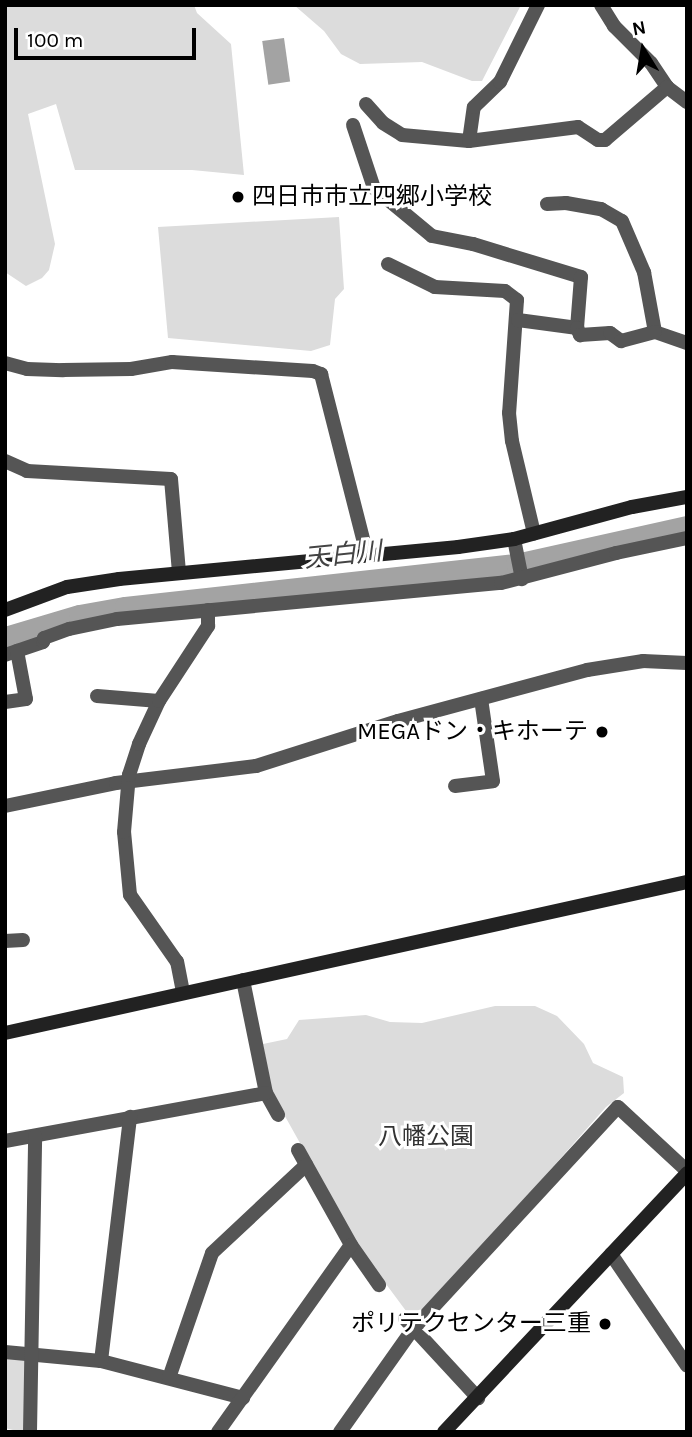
<!DOCTYPE html>
<meta charset="utf-8">
<style>
body{margin:0}
#map{position:relative;width:692px;height:1437px;overflow:hidden;background:#fff;font-family:Karla,"Noto Sans JP",sans-serif}
div>[style]{position:absolute}
[style*='--x']{left:calc(var(--x)*1px);top:calc(var(--y)*1px);width:calc(var(--w)*1px);rotate:calc(var(--a)*1deg)}
.green>*{inset:0;background:#dcdcdc}
.water>*{inset:0;background:#a3a3a3;transform-origin:0 0}
.river>*{height:21px;margin:-10.5px;padding:0 10.5px;transform-origin:10.5px;border-radius:10.5px;background:#a3a3a3}
.street>*{height:14px;margin:-7px;padding:0 7px;transform-origin:7px;border-radius:7px;background:#555}
.secondary>*{height:14px;margin:-7px;padding:0 7px;transform-origin:7px;border-radius:7px;background:#222}
.dots>*{width:19px;height:19px;translate:-50% -50%;box-sizing:border-box;border:4px solid #fff;border-radius:50%}
span{translate:-50% -50%;white-space:nowrap;text-align:center;line-height:1.15;-webkit-text-stroke:6px #fff;paint-order:stroke}
.poi-label{font-size:24px;color:#000}
.left{translate:0 -50%;text-align:left}
.right{translate:-100% -50%;text-align:right}
.park-label{font-size:24px;color:#333}
.water-label{font-size:26px;color:#444;font-style:italic}
.frame{position:absolute;inset:0;border:7px solid #000;pointer-events:none}
.north{position:absolute;left:608px;top:14px;width:70px;height:70px;-webkit-text-stroke:5px #fff;paint-order:stroke;rotate:349deg;font-size:19px;font-weight:700;line-height:28px;text-align:center;color:#000}
.north::after{content:'';display:block;margin:auto;width:24px;height:32px;background:#000;clip-path:polygon(50% 0,100% 100%,50% 72%,0 100%)}
.scale{position:absolute;left:14px;top:28px;width:182px;height:32px;box-sizing:border-box;border:4px solid #000;border-top:0;padding-left:9px;font-size:21px;line-height:24px;white-space:nowrap;color:#000;-webkit-text-stroke:5px #fff;paint-order:stroke}
</style>
<div id="map">
<div class="green">
<div style="clip-path:polygon(5px 5px,194px 5px,197px 13px,231px 44px,244px 175px,192px 170px,75px 170px,56px 104px,28px 114px,55px 244px,49px 270px,42px 278px,26px 286px,5px 272px)"></div>
<div style="clip-path:polygon(294px 5px,521px 5px,482px 81px,472px 81px,422px 62px,360px 64px,341px 54px,324px 31px)"></div>
<div style="clip-path:polygon(339px 217px,344px 289px,335px 299px,330px 345px,311px 351px,168px 338px,158px 227px)"></div>
<div style="clip-path:polygon(495px 1006px,535px 1006px,557px 1016px,584px 1044px,593px 1063px,623px 1077px,624px 1093px,606px 1107px,417px 1320px,412px 1319px,357px 1245px,272px 1093px,263px 1044px,287px 1039px,299px 1020px,366px 1015px,390px 1022px,422px 1023px)"></div>
<div style="clip-path:polygon(5px 1356px,23px 1358px,27px 1363px,25px 1430px,21px 1432px,5px 1428px)"></div>
</div>
<div class="water">
<div style="left:284px;top:38px;width:44px;height:22px;rotate:82deg"></div>
</div>
<div class="river">
<div style="--x:5;--y:637;--w:77;--a:-16.6"></div>
<div style="--x:79;--y:615;--w:47;--a:-9.9"></div>
<div style="--x:125;--y:607;--w:393;--a:-6.3"></div>
<div style="--x:516;--y:564;--w:175;--a:-12.5"></div>
</div>
<div class="street">
<div style="--x:601;--y:5;--w:25;--a:58"></div>
<div style="--x:614;--y:26;--w:52;--a:45"></div>
<div style="--x:651;--y:63;--w:29;--a:56"></div>
<div style="--x:366;--y:104;--w:25;--a:48"></div>
<div style="--x:383;--y:123;--w:22;--a:32"></div>
<div style="--x:402;--y:135;--w:67;--a:5.1"></div>
<div style="--x:469;--y:141;--w:110;--a:-7.3"></div>
<div style="--x:578;--y:127;--w:24;--a:33"></div>
<div style="--x:598;--y:140;--w:7;--a:0"></div>
<div style="--x:605;--y:140;--w:82;--a:-40.5"></div>
<div style="--x:667;--y:87;--w:25;--a:37"></div>
<div style="--x:353;--y:125;--w:66;--a:71.6"></div>
<div style="--x:374;--y:188;--w:75;--a:39.6"></div>
<div style="--x:432;--y:236;--w:42;--a:11"></div>
<div style="--x:473;--y:244;--w:113;--a:17"></div>
<div style="--x:581;--y:277;--w:51;--a:94.5"></div>
<div style="--x:469;--y:141;--w:34;--a:-82"></div>
<div style="--x:474;--y:107;--w:36;--a:-44"></div>
<div style="--x:500;--y:82;--w:86;--a:-63.7"></div>
<div style="--x:547;--y:204;--w:19;--a:-3"></div>
<div style="--x:566;--y:203;--w:36;--a:10"></div>
<div style="--x:601;--y:209;--w:24;--a:30"></div>
<div style="--x:622;--y:221;--w:56;--a:66.7"></div>
<div style="--x:644;--y:272;--w:61;--a:79.6"></div>
<div style="--x:655;--y:332;--w:34;--a:19"></div>
<div style="--x:388;--y:264;--w:52;--a:26.1"></div>
<div style="--x:435;--y:287;--w:70;--a:3.3"></div>
<div style="--x:505;--y:291;--w:15;--a:37"></div>
<div style="--x:517;--y:300;--w:113;--a:94"></div>
<div style="--x:509;--y:413;--w:28;--a:84"></div>
<div style="--x:512;--y:441;--w:95;--a:76.6"></div>
<div style="--x:518;--y:320;--w:60;--a:7.7"></div>
<div style="--x:577;--y:328;--w:8;--a:67"></div>
<div style="--x:580;--y:335;--w:30;--a:-4"></div>
<div style="--x:610;--y:333;--w:14;--a:36"></div>
<div style="--x:621;--y:341;--w:35;--a:-15"></div>
<div style="--x:5;--y:363;--w:23;--a:15"></div>
<div style="--x:27;--y:369;--w:36;--a:2"></div>
<div style="--x:63;--y:370;--w:68;--a:-0.8"></div>
<div style="--x:131;--y:369;--w:42;--a:-9.7"></div>
<div style="--x:172;--y:362;--w:141;--a:3.7"></div>
<div style="--x:313;--y:371;--w:9;--a:21"></div>
<div style="--x:321;--y:374;--w:186;--a:75.7"></div>
<div style="--x:5;--y:461;--w:24;--a:24"></div>
<div style="--x:27;--y:471;--w:144;--a:3.2"></div>
<div style="--x:171;--y:479;--w:93;--a:85.1"></div>
<div style="--x:514;--y:539;--w:41;--a:78.7"></div>
<div style="--x:5;--y:655;--w:40;--a:-18.9"></div>
<div style="--x:43;--y:642;--w:4;--a:-76"></div>
<div style="--x:44;--y:638;--w:27;--a:-20"></div>
<div style="--x:69;--y:629;--w:49;--a:-11.8"></div>
<div style="--x:117;--y:619;--w:386;--a:-5.4"></div>
<div style="--x:501;--y:583;--w:119;--a:-14.6"></div>
<div style="--x:616;--y:553;--w:73;--a:-11.9"></div>
<div style="--x:97;--y:696;--w:62;--a:4.6"></div>
<div style="--x:5;--y:702;--w:21;--a:-8"></div>
<div style="--x:26;--y:699;--w:49;--a:-100.6"></div>
<div style="--x:455;--y:786;--w:38;--a:-7"></div>
<div style="--x:493;--y:781;--w:83;--a:-98.3"></div>
<div style="--x:5;--y:806;--w:113;--a:-11.7"></div>
<div style="--x:116;--y:783;--w:141;--a:-6.9"></div>
<div style="--x:256;--y:766;--w:149;--a:-17.6"></div>
<div style="--x:398;--y:721;--w:196;--a:-15.1"></div>
<div style="--x:587;--y:670;--w:57;--a:-9.1"></div>
<div style="--x:643;--y:661;--w:44;--a:2.6"></div>
<div style="--x:5;--y:941;--w:18;--a:-3"></div>
<div style="--x:243;--y:980;--w:115;--a:78.5"></div>
<div style="--x:266;--y:1093;--w:25;--a:61"></div>
<div style="--x:183;--y:992;--w:31;--a:-101"></div>
<div style="--x:177;--y:962;--w:82;--a:-125"></div>
<div style="--x:130;--y:895;--w:63;--a:-95.4"></div>
<div style="--x:124;--y:832;--w:57;--a:-85"></div>
<div style="--x:129;--y:775;--w:33;--a:-72"></div>
<div style="--x:139;--y:744;--w:47;--a:-65.1"></div>
<div style="--x:159;--y:701;--w:90;--a:-56.8"></div>
<div style="--x:208;--y:626;--w:16;--a:-90"></div>
<div style="--x:5;--y:1141;--w:265;--a:-10.4"></div>
<div style="--x:298;--y:1150;--w:109;--a:60.8"></div>
<div style="--x:351;--y:1245;--w:49;--a:55"></div>
<div style="--x:611;--y:1254;--w:135;--a:55.8"></div>
<div style="--x:405;--y:1319;--w:108;--a:47.3"></div>
<div style="--x:5;--y:1352;--w:96;--a:5.4"></div>
<div style="--x:101;--y:1361;--w:147;--a:14.6"></div>
<div style="--x:101;--y:1361;--w:246;--a:-83.2"></div>
<div style="--x:169;--y:1378;--w:132;--a:-71"></div>
<div style="--x:212;--y:1253;--w:129;--a:-43.1"></div>
<div style="--x:30;--y:1432;--w:296;--a:-89"></div>
<div style="--x:218;--y:1432;--w:229;--a:-54.6"></div>
<div style="--x:340;--y:1432;--w:126;--a:-54.7"></div>
<div style="--x:413;--y:1329;--w:302;--a:-47.3"></div>
<div style="--x:618;--y:1107;--w:94;--a:42.8"></div>
</div>
<div class="secondary">
<div style="--x:5;--y:610;--w:66;--a:-20.4"></div>
<div style="--x:67;--y:587;--w:53;--a:-8.7"></div>
<div style="--x:119;--y:579;--w:341;--a:-5.4"></div>
<div style="--x:458;--y:547;--w:57;--a:-8.1"></div>
<div style="--x:514;--y:539;--w:122;--a:-15.2"></div>
<div style="--x:632;--y:507;--w:56;--a:-10.3"></div>
<div style="--x:5;--y:1033;--w:699;--a:-12.48"></div>
<div style="--x:444;--y:1432;--w:355;--a:-46.8"></div>
</div>
<div class="dots">
<div style="left:238px;top:197px;background:#000"></div>
<div style="left:602px;top:732px;background:#000"></div>
<div style="left:605px;top:1324px;background:#000"></div>
</div>
<div class="poi-label">
<span class="left" style="left:252px;top:197px">四日市市立四郷小学校</span>
<span class="right" style="left:588px;top:732px">MEGAドン・キホーテ</span>
<span class="right" style="left:591px;top:1324px">ポリテクセンター三重</span>
</div>
<div class="park-label">
<span style="left:426px;top:1137px">八幡公園</span>
</div>
<div class="water-label">
<span style="left:343px;top:555px;rotate:-6deg">天白川</span>
</div>
<div class="frame"></div>
<div class="north">N</div>
<div class="scale">100 m</div>
</div>
